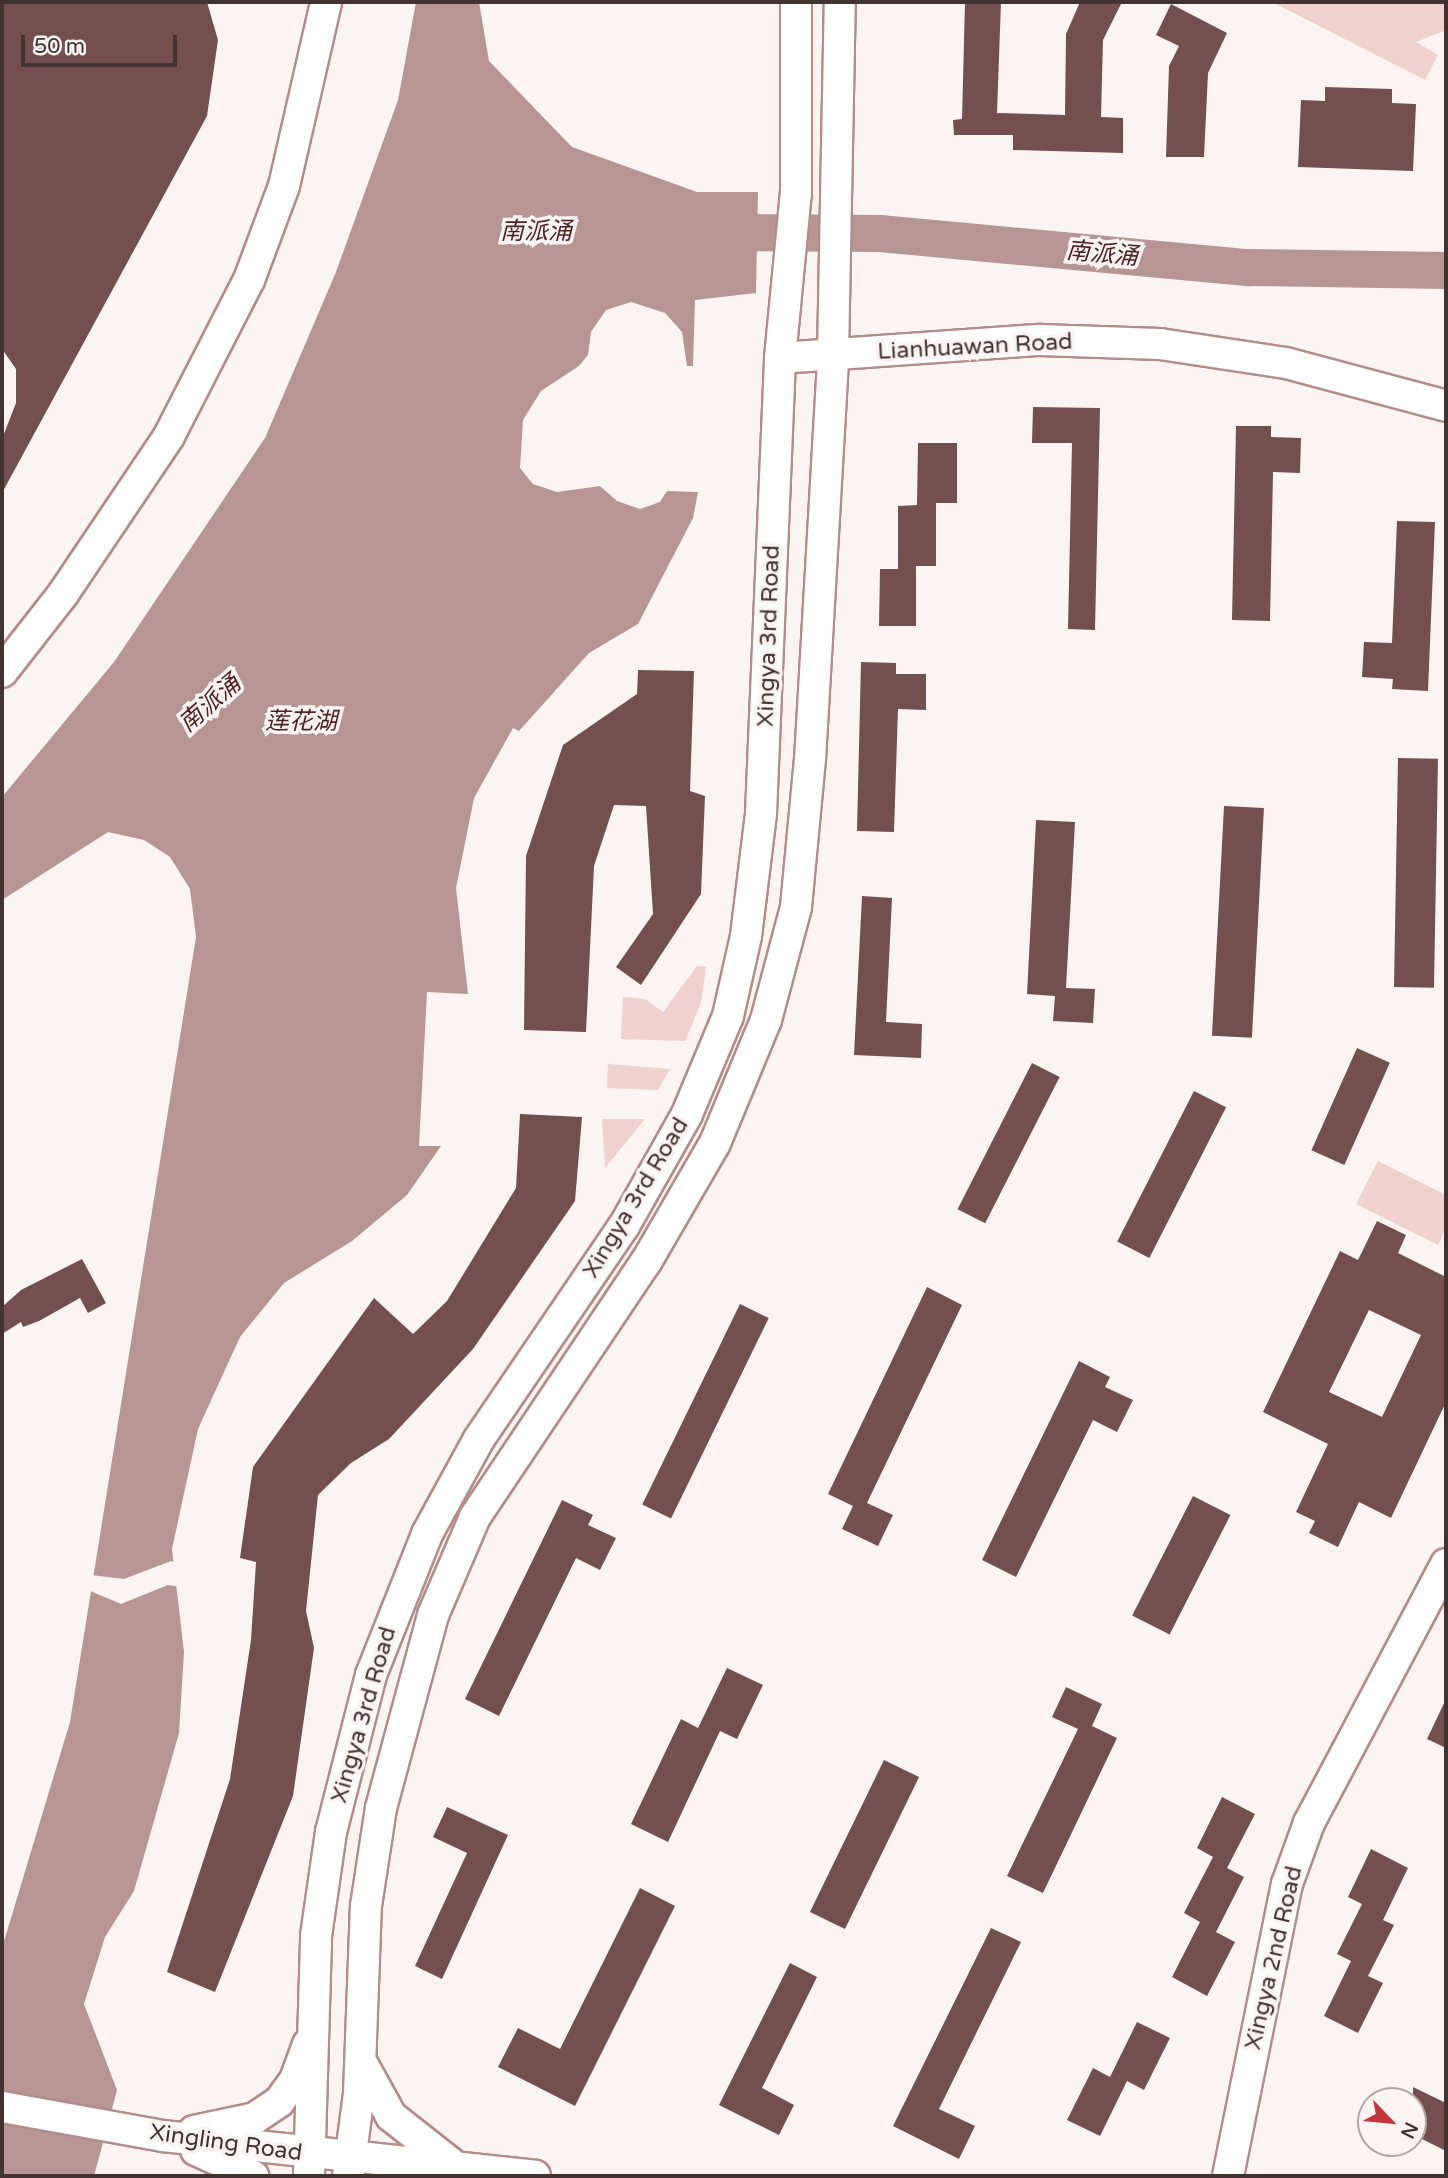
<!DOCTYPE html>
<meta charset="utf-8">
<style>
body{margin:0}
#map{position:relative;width:1448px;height:2178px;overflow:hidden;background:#fcf3f3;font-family:"Varela Round","Noto Sans SC",sans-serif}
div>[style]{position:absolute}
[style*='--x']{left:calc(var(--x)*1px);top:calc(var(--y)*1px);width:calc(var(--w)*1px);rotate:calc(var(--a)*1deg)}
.green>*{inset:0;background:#efd1ce}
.water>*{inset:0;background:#b79592}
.pier>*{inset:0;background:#fcf3f3}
.river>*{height:37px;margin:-18.5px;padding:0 18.5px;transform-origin:18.5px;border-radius:18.5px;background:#b79592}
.building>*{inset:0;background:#73504d;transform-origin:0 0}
.roads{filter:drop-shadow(2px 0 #b38c89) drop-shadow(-2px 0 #b38c89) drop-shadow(0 2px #b38c89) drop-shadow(0 -2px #b38c89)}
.minor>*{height:30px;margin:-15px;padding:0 15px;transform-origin:15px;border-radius:15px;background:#fff}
span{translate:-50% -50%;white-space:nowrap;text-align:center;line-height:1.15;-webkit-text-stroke:7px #fcf3f3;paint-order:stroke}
.street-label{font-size:23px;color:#423230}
.water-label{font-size:24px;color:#4e1f1d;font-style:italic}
.frame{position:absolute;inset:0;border:4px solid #423230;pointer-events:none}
.north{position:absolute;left:1357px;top:2087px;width:70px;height:70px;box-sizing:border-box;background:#fcf3f3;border:2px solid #b2a6a5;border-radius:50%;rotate:116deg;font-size:19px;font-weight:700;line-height:28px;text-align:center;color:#423230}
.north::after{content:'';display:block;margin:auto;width:24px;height:32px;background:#c5363a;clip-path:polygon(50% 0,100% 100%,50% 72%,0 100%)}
.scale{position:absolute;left:21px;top:35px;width:156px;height:32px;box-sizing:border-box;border:4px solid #423230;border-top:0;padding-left:9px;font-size:21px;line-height:24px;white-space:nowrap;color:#423230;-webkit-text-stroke:5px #fcf3f3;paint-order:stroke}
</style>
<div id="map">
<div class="green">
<div style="clip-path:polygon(1272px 2px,1446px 2px,1446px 30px,1416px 42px,1438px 55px,1425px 80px)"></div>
<div style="clip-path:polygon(697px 966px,706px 967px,701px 1003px,685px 1041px,621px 1039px,623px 997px,645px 999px,663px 1012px)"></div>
<div style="clip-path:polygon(608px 1064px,670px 1069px,658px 1090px,607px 1088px)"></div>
<div style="clip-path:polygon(602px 1119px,645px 1119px,605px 1168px)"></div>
<div style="clip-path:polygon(1378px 1161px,1446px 1195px,1446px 1228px,1438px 1245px,1356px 1204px)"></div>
</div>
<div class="water">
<div style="clip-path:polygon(416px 2px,479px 2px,489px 61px,572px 147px,697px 192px,758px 192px,756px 293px,695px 300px,693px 366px,687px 366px,682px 332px,665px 313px,631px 302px,606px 310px,591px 332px,588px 355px,579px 366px,541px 391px,523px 420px,520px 468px,533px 484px,557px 492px,600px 486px,617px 501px,640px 509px,660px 502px,667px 491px,698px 492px,693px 518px,638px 624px,589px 653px,519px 731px,513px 728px,474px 798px,456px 888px,468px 994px,427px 992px,419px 1146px,441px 1146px,407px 1195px,352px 1241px,284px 1283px,240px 1337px,198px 1429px,172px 1549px,184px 1652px,179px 1733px,134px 1891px,105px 1937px,84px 2004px,117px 2090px,94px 2176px,2px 2176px,2px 1948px,70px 1722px,196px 937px,190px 889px,170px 857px,144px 840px,108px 832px,2px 900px,2px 797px,114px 662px,265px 438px,336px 272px,398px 100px)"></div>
</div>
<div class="pier">
<div style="clip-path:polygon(171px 1561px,177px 1563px,180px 1587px,168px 1585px,121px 1604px,88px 1590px,91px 1575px,124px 1579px)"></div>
</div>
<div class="river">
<div style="--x:704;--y:232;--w:175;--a:0.3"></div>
<div style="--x:879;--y:233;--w:372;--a:5.3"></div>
<div style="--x:1249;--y:267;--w:197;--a:0.9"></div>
</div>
<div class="building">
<div style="clip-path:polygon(2px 2px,207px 2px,218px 40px,207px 116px,2px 493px,2px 439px,16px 403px,16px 369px,2px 349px)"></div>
<div style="clip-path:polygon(965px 2px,1001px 2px,997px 113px,1065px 115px,1066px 34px,1080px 2px,1122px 2px,1103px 40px,1101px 117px,1123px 118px,1123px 153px,1013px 150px,1013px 135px,954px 135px,953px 120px,962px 119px)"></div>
<div style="clip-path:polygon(1171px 4px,1227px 33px,1208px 73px,1204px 157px,1166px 157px,1169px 66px,1179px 46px,1156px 35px)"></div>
<div style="clip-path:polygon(1325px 87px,1392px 89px,1392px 103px,1416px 104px,1413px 171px,1298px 167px,1301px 100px,1325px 101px)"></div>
<div style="clip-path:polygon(1033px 407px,1100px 408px,1095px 630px,1068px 629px,1072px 443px,1032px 443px)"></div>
<div style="clip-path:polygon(1236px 426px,1271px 426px,1271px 437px,1301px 438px,1300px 473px,1273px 472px,1270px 621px,1232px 620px)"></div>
<div style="clip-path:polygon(918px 443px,957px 443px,957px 503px,936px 503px,936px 566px,916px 566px,916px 626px,879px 626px,880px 569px,898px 569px,898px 506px,917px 505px)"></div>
<div style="clip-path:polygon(1397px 521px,1435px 522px,1428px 691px,1392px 689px,1393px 679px,1362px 677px,1364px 642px,1392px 643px)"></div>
<div style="clip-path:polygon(861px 662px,896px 663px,896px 674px,926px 674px,926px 710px,898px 709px,894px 832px,857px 831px)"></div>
<div style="clip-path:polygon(638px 670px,694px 671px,690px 791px,705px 796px,701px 894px,641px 985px,616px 967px,653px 914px,646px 806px,614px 805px,594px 866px,586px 1032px,524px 1030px,526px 856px,563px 745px,637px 694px)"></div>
<div style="left:1398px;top:758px;width:40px;height:229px;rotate:1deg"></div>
<div style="left:1224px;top:806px;width:40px;height:230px;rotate:3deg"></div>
<div style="clip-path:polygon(1036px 820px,1075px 822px,1066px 988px,1095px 989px,1093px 1023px,1053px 1021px,1055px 996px,1027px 994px)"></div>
<div style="clip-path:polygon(862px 896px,892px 898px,886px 1022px,922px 1024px,921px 1058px,854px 1055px)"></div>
<div style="left:1357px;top:1048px;width:36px;height:112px;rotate:24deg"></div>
<div style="left:1032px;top:1063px;width:31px;height:164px;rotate:27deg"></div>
<div style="left:1194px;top:1091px;width:36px;height:169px;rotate:27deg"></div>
<div style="clip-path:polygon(520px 1114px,582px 1117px,575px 1201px,473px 1349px,389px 1439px,351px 1463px,318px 1495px,306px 1611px,314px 1648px,293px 1796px,215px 1992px,167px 1972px,230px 1779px,251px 1640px,256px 1562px,240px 1558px,253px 1467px,374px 1298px,413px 1334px,447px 1301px,516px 1188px)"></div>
<div style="clip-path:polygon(evenodd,1377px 1221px,1406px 1235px,1398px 1253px,1446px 1277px,1446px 1402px,1391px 1518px,1359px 1502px,1338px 1547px,1309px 1533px,1315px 1521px,1296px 1512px,1328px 1444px,1263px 1412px,1340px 1251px,1358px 1260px,1377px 1221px,1369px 1310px,1421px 1335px,1382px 1417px,1329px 1392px,1369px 1310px)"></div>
<div style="clip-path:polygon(82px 1259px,106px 1303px,88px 1313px,80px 1298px,39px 1321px,23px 1327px,21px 1322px,2px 1334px,2px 1307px,21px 1290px)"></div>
<div style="clip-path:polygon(927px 1287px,962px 1305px,867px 1503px,893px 1515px,878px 1546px,842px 1529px,853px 1506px,828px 1494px)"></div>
<div style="left:740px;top:1304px;width:32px;height:223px;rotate:26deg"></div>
<div style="clip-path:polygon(1079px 1361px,1110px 1377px,1105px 1387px,1133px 1400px,1117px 1432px,1093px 1420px,1016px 1577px,982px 1560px)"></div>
<div style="left:1193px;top:1496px;width:42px;height:134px;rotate:27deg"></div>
<div style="clip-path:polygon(562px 1500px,593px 1515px,588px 1525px,616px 1538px,600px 1570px,576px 1558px,499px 1716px,465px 1699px)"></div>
<div style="clip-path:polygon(727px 1668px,763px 1685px,737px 1739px,720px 1731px,668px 1842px,631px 1824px,681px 1719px,698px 1728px)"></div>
<div style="clip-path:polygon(1066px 1687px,1102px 1704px,1092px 1726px,1117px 1738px,1043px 1893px,1007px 1876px,1078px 1729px,1052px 1717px)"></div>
<div style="clip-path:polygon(1446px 1699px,1446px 1748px,1427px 1739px)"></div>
<div style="left:884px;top:1760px;width:39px;height:169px;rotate:26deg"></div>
<div style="clip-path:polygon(1222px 1797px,1255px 1814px,1227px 1868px,1244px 1877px,1216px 1932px,1235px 1942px,1207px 1996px,1172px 1977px,1200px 1922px,1184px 1913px,1213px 1857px,1197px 1848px)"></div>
<div style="clip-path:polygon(447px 1807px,508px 1835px,442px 1979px,415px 1966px,467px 1853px,433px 1837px)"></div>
<div style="clip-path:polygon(1371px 1849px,1408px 1868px,1383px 1920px,1394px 1925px,1368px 1976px,1383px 1983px,1358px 2033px,1324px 2016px,1351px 1961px,1337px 1954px,1362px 1904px,1348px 1897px)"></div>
<div style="clip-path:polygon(640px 1888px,675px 1906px,575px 2106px,498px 2067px,518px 2028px,560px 2049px)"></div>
<div style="clip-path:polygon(991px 1928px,1021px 1942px,939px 2109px,975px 2126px,959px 2159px,893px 2126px)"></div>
<div style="clip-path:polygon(790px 1963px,817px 1977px,762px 2088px,794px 2105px,779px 2135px,719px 2105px)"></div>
<div style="clip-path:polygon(1137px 2022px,1170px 2038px,1144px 2090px,1127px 2081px,1100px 2136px,1067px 2120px,1093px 2068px,1110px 2077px)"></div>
<div style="clip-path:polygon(1413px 2087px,1446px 2103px,1446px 2151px,1422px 2139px,1426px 2131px,1413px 2125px)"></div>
</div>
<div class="roads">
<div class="minor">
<div style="--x:780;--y:358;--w:261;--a:-4"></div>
<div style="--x:1040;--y:340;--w:120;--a:1.9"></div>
<div style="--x:1160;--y:344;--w:127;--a:8.6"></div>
<div style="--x:1286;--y:363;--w:166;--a:15"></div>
<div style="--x:2;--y:672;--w:99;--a:-52"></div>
<div style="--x:63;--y:594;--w:190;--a:-56.1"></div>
<div style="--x:169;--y:436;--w:175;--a:-62.9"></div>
<div style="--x:249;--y:280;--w:100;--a:-69.6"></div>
<div style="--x:284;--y:186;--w:189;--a:-77.1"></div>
<div style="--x:363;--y:2065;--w:58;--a:61.2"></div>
<div style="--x:391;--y:2116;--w:84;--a:38.2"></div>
<div style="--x:2;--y:2107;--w:164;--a:10.2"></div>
<div style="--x:163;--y:2136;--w:374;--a:6.1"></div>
<div style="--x:194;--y:2131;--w:62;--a:-12"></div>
<div style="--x:255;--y:2118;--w:29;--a:-34"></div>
<div style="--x:279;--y:2102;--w:27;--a:-54"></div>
<div style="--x:295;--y:2080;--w:38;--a:-70"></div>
<div style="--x:196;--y:2150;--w:63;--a:24.5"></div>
<div style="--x:309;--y:2176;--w:240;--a:-88.3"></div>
<div style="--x:316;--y:1936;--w:105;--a:-81.8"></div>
<div style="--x:331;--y:1832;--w:162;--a:-75.7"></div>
<div style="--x:371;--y:1675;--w:152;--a:-68.3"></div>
<div style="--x:427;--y:1534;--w:108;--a:-61.3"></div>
<div style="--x:479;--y:1439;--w:258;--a:-55.8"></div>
<div style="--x:624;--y:1226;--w:129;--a:-60.6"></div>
<div style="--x:687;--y:1114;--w:106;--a:-67.3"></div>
<div style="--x:728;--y:1016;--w:82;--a:-77.3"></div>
<div style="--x:746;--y:936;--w:124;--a:-83"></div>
<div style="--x:761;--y:813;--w:455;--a:-87.6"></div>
<div style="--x:780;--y:358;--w:166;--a:-84.5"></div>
<div style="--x:796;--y:193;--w:191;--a:-90"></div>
<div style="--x:348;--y:2176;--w:83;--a:-82.4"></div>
<div style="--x:359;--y:2094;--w:188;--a:-87.9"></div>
<div style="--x:366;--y:1906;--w:99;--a:-81.3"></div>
<div style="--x:381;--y:1808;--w:200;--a:-74.9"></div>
<div style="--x:433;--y:1615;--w:107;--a:-66.8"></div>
<div style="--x:475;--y:1517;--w:307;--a:-56.2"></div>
<div style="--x:646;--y:1262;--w:138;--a:-59.9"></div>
<div style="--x:715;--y:1143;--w:133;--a:-67.5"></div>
<div style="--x:766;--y:1020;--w:117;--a:-75.1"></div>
<div style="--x:796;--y:907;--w:148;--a:-84.6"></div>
<div style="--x:810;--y:760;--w:405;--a:-86.7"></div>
<div style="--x:833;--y:356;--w:354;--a:-88.9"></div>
<div style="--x:1228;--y:2176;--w:298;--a:-78.6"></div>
<div style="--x:1287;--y:1884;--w:65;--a:-70.2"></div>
<div style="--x:1309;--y:1823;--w:293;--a:-62.1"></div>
</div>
</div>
<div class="street-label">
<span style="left:975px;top:347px;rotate:-3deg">Lianhuawan Road</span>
<span style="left:769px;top:636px;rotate:-88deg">Xingya 3rd Road</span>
<span style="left:636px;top:1198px;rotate:-59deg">Xingya 3rd Road</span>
<span style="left:364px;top:1715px;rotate:-74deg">Xingya 3rd Road</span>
<span style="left:1274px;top:1958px;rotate:-77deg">Xingya 2nd Road</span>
<span style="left:226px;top:2143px;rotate:8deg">Xingling Road</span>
</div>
<div class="water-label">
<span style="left:536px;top:232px">南派涌</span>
<span style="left:1102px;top:254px;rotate:5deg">南派涌</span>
<span style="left:210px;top:704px;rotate:-41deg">南派涌</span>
<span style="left:301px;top:722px">莲花湖</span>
</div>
<div class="frame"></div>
<div class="north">N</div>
<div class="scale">50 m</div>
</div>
